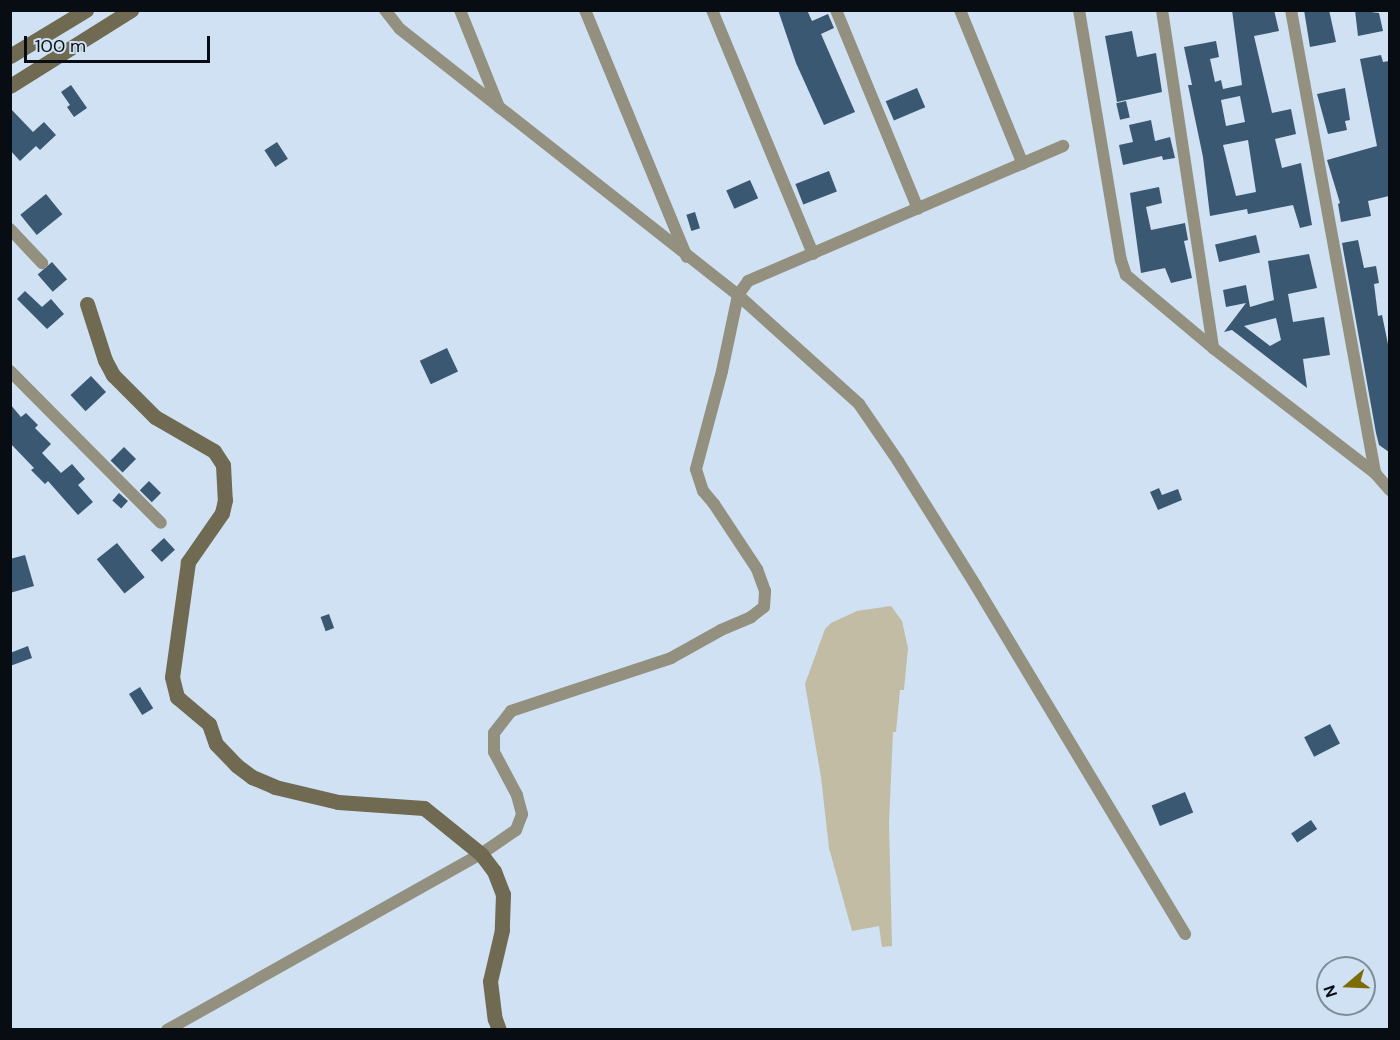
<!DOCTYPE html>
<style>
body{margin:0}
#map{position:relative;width:1400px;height:1040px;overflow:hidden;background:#cfe1f2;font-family:"DM Sans",sans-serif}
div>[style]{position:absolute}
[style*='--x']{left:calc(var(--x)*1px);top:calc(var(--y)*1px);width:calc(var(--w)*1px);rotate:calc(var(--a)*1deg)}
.green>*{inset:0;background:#c1bca3}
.building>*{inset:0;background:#3a5871;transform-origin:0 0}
.street>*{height:12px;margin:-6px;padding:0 6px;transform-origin:6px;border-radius:6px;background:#93907f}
.secondary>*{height:15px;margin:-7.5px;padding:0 7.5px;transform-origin:7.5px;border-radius:7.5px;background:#6f6a51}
span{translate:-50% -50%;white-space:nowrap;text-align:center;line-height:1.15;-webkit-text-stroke:6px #cfe1f2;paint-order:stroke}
.frame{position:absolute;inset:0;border:12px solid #070d13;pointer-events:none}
.north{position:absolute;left:1316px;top:956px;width:60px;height:60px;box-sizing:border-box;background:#cfe1f2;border:2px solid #7f8c99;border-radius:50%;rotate:251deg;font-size:16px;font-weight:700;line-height:24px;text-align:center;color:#070d13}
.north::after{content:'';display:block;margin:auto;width:21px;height:27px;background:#7e6c07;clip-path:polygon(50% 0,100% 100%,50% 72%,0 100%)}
.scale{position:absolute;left:24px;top:36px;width:186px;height:27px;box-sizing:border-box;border:3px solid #070d13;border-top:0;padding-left:8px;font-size:18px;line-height:21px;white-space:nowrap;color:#070d13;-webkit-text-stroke:4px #cfe1f2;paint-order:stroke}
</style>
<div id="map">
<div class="green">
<div style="clip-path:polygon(891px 606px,902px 621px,908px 648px,904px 690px,900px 690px,896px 732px,893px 732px,889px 823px,892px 946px,882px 947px,879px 926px,852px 931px,829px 848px,821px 777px,805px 684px,825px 629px,831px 623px,857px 611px)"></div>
</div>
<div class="building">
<div style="clip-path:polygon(778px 10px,807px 10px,812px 21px,828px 14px,834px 28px,821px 34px,855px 112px,824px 125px,796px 63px)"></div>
<div style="clip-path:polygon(evenodd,1232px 10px,1274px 10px,1279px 31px,1254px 36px,1272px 113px,1291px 109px,1296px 134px,1275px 139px,1282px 168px,1301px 163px,1312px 225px,1300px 228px,1293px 205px,1248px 214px,1247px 209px,1210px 216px,1203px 157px,1188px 85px,1192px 85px,1184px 47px,1216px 41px,1219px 57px,1210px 59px,1215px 82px,1221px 80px,1223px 89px,1242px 85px,1232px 10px,1240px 96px,1245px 122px,1226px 126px,1221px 100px,1240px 96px,1232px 10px,1248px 140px,1256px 192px,1236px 196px,1223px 145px,1248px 140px)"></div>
<div style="clip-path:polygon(1304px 10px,1329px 10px,1336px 42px,1310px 47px)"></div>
<div style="clip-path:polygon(1355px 10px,1379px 13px,1383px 31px,1358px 36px)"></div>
<div style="clip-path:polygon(1132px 31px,1137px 57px,1156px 53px,1162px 92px,1117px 102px,1105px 36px)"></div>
<div style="clip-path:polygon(1381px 55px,1383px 62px,1389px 61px,1389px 196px,1368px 201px,1371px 216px,1341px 222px,1338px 204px,1340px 203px,1327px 160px,1377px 146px,1360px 59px)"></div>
<div style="clip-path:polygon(71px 85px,87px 108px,74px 117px,67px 107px,70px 105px,61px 92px)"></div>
<div style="left:917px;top:88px;width:21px;height:34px;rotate:67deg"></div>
<div style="clip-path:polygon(1345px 88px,1350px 120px,1345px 121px,1347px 130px,1328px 134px,1317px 94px)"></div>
<div style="left:1126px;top:101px;width:17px;height:10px;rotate:77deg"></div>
<div style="clip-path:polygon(10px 108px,33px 132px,44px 122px,56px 135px,40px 150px,36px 146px,20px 161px,10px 150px)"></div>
<div style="clip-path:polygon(1151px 120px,1155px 141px,1170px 137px,1175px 158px,1163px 160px,1162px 156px,1123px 165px,1119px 145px,1133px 142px,1129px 125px)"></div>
<div style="left:277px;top:142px;width:20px;height:15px;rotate:57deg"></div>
<div style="left:829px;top:171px;width:22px;height:36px;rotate:69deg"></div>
<div style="left:750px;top:180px;width:20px;height:26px;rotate:66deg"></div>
<div style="clip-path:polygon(1159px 187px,1162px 203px,1146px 207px,1151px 230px,1185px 223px,1188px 240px,1184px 241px,1192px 278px,1171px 283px,1165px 268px,1141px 273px,1130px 193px)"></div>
<div style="left:46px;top:194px;width:26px;height:33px;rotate:51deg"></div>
<div style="left:695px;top:212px;width:17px;height:9px;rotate:73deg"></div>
<div style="left:1256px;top:235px;width:18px;height:42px;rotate:77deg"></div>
<div style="clip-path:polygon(1358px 240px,1364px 268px,1376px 266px,1379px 283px,1374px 284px,1378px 316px,1382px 315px,1389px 349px,1389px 452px,1379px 445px,1376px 433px,1342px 243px)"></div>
<div style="clip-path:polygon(evenodd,1309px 254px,1317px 288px,1288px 294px,1293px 322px,1324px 317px,1330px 355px,1303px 359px,1307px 388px,1232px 330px,1224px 332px,1246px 303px,1226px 307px,1223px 290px,1246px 285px,1250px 307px,1274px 300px,1268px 261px,1309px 254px,1276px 318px,1281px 340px,1270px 346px,1244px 326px,1276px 318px)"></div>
<div style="left:52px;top:262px;width:23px;height:19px;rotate:49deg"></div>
<div style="clip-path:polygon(25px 291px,42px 307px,51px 299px,64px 314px,47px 329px,17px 299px)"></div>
<div style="left:447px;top:348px;width:26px;height:30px;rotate:65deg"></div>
<div style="left:91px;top:376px;width:22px;height:28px;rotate:47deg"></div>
<div style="clip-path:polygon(10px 404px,21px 417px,26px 413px,38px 425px,35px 428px,51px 444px,42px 453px,61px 473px,72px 464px,85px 479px,78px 485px,93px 502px,78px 515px,48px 481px,45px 484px,31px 470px,34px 468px,10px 443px)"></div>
<div style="left:124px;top:447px;width:17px;height:19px;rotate:45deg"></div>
<div style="left:149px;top:481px;width:17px;height:13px;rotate:45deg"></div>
<div style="clip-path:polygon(1159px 488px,1162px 495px,1178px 489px,1182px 500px,1158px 510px,1150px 492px)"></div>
<div style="left:119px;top:493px;width:12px;height:10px;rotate:42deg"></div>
<div style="left:164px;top:538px;width:16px;height:18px;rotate:47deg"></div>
<div style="left:117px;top:543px;width:44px;height:26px;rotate:51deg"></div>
<div style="clip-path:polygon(25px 555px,34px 586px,10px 593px,10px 559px)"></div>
<div style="left:329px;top:614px;width:15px;height:9px;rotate:70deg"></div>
<div style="clip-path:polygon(28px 646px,32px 658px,10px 666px,10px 653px)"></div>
<div style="left:140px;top:687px;width:25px;height:13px;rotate:58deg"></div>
<div style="left:1330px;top:724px;width:22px;height:29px;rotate:63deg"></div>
<div style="left:1185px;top:792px;width:22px;height:36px;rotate:68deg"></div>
<div style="left:1311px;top:820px;width:11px;height:24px;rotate:56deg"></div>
</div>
<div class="street">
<div style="--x:385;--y:10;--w:24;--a:52"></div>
<div style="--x:400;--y:29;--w:430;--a:38.2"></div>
<div style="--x:738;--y:295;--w:163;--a:42"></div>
<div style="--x:859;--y:404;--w:69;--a:55.6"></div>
<div style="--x:898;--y:461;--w:147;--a:58"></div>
<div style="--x:976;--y:586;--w:406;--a:59"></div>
<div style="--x:460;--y:10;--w:105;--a:68.1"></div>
<div style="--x:585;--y:10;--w:267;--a:67.6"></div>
<div style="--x:712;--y:10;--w:264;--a:67.5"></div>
<div style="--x:836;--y:10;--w:215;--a:67.6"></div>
<div style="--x:960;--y:10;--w:166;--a:67.8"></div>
<div style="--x:1079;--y:10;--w:254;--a:80.5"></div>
<div style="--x:1121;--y:260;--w:16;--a:72"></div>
<div style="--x:1126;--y:275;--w:114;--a:40"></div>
<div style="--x:1213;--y:348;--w:205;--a:37.7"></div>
<div style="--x:1375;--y:473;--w:23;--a:49"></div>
<div style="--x:1162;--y:10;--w:342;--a:81.4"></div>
<div style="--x:1291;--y:10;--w:471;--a:79.7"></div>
<div style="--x:10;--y:229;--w:47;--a:46.7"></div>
<div style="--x:10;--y:371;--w:214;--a:45.2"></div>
<div style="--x:167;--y:1030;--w:360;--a:-29.3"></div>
<div style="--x:481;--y:854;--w:42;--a:-34.4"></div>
<div style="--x:516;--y:830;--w:17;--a:-69"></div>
<div style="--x:522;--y:814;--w:20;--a:-105"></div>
<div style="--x:517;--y:795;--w:49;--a:-118.1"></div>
<div style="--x:494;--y:752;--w:19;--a:-90"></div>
<div style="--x:494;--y:733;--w:28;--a:-52"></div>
<div style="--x:511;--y:711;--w:169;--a:-18.3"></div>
<div style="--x:671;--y:658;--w:57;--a:-29.2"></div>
<div style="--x:721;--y:630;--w:33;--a:-23"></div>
<div style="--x:751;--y:617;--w:16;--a:-38"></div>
<div style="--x:764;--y:607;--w:16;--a:-86"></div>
<div style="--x:765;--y:591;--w:23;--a:-110"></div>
<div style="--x:757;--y:569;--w:78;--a:-123.5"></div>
<div style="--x:714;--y:504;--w:17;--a:-130"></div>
<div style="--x:703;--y:491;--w:23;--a:-108"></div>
<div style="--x:696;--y:469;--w:101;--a:-75.1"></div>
<div style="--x:722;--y:371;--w:78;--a:-78.1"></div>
<div style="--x:738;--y:295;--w:17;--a:-54"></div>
<div style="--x:748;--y:281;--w:343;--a:-23.2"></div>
</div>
<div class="secondary">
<div style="--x:10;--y:56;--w:89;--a:-31.2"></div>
<div style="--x:10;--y:86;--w:143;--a:-32.1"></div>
<div style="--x:87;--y:304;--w:59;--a:72.2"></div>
<div style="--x:105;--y:360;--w:17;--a:62"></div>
<div style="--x:113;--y:375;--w:59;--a:45"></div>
<div style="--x:155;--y:417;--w:68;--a:30"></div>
<div style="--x:214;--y:451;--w:17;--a:57"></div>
<div style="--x:223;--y:465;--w:35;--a:87"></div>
<div style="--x:225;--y:500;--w:13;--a:103"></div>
<div style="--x:222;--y:513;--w:60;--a:124.8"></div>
<div style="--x:188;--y:562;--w:116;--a:97.9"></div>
<div style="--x:172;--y:677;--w:21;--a:76"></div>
<div style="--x:177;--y:697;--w:42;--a:40.2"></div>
<div style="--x:209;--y:724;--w:21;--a:71"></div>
<div style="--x:216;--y:744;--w:29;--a:46"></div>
<div style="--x:236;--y:765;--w:20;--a:37"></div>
<div style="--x:252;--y:777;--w:25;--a:23"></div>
<div style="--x:275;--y:787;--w:65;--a:13.4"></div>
<div style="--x:338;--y:802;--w:86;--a:4"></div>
<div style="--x:424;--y:808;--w:73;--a:38.9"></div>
<div style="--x:481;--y:854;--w:21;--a:53"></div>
<div style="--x:494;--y:871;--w:25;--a:69"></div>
<div style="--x:503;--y:894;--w:36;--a:92"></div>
<div style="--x:502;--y:930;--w:52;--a:103.2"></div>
<div style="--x:490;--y:981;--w:38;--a:83"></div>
<div style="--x:495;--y:1019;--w:12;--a:70"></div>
</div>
<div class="frame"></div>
<div class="north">N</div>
<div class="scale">100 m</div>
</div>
